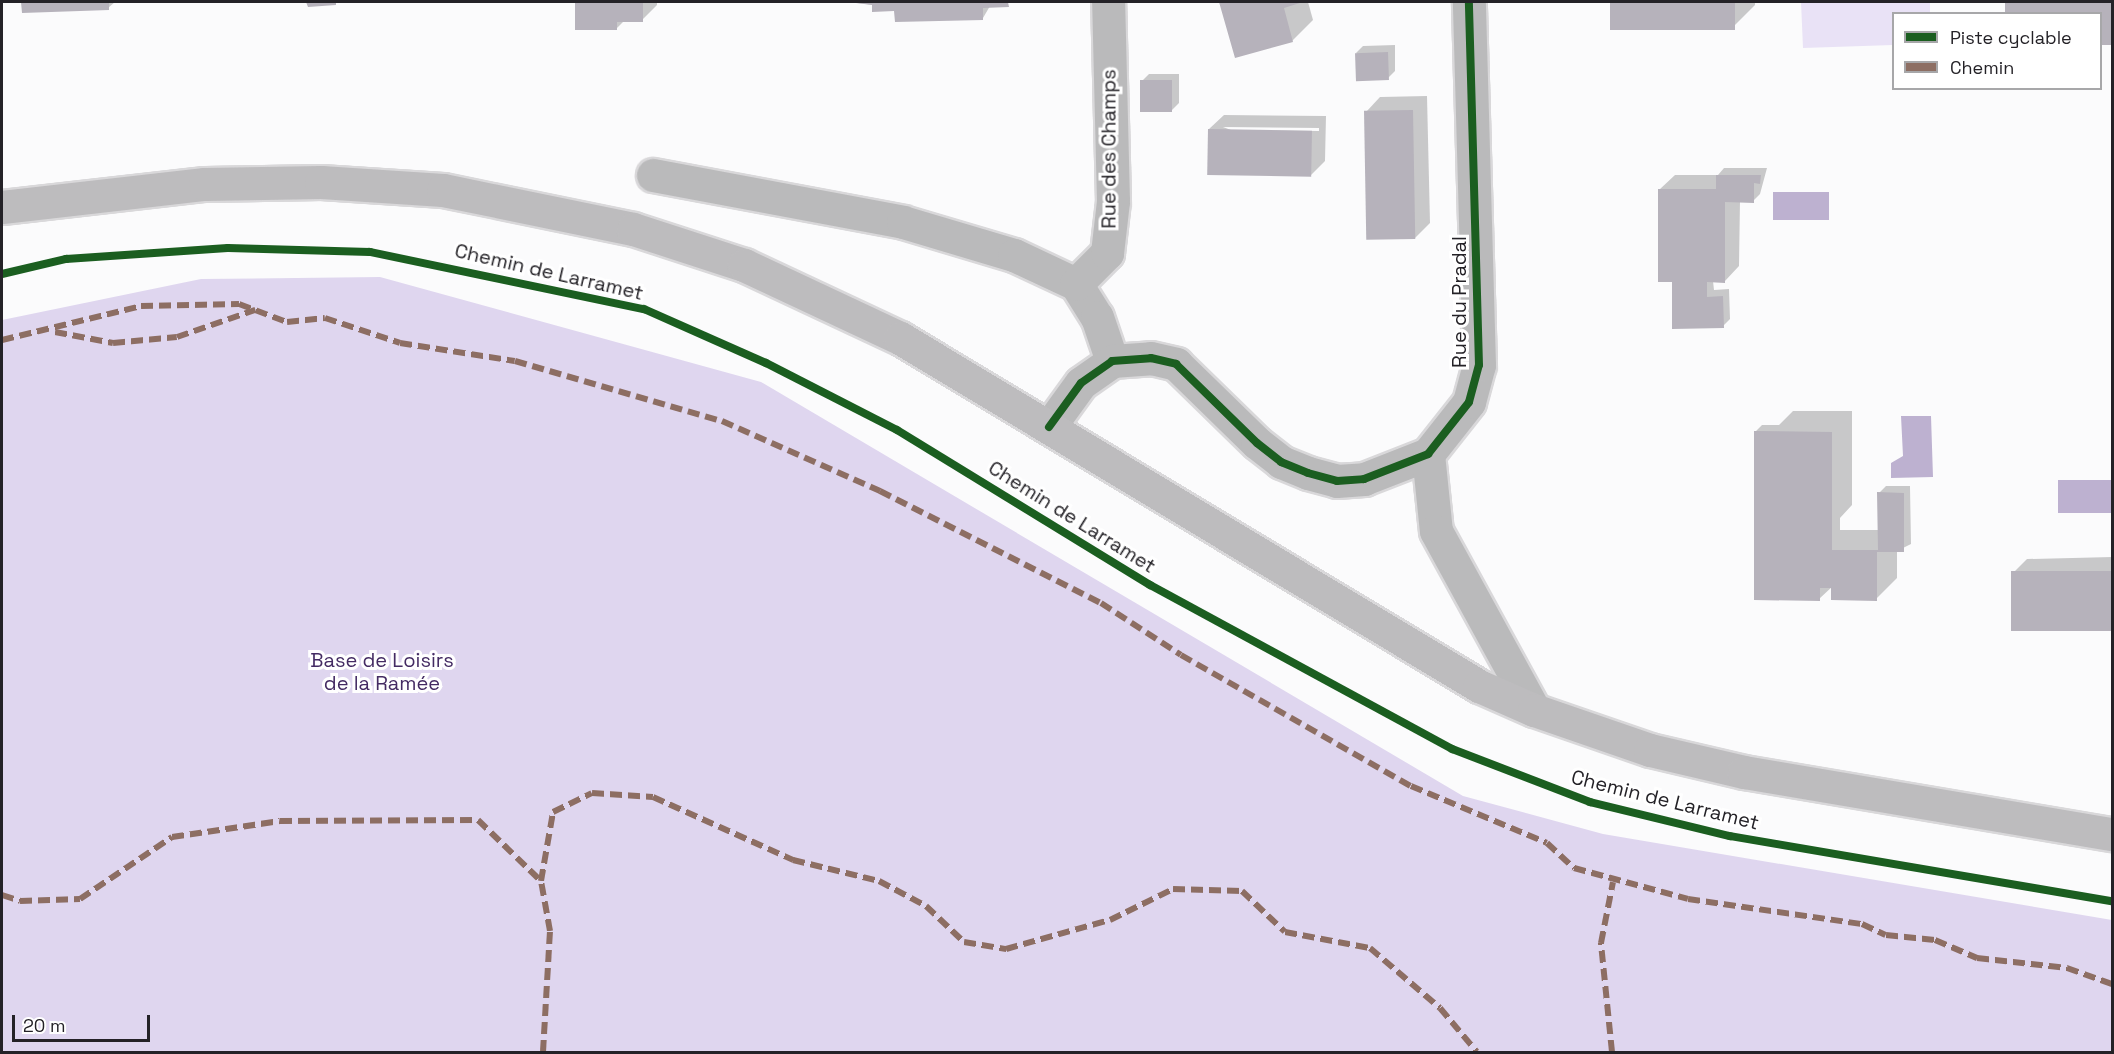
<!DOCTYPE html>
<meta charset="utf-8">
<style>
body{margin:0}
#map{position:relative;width:2114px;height:1054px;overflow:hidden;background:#fbfbfc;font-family:"Space Grotesk",sans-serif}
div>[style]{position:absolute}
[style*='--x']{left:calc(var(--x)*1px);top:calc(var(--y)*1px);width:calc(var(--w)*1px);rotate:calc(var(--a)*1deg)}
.green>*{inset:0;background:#e9e2f6}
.forest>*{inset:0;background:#dfd6ef}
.water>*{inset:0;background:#bdb1d0;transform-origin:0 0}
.shadow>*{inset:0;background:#0003}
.building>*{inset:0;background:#b6b2bb;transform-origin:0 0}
.roads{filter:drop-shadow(2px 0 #d9d8da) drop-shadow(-2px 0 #d9d8da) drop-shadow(0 2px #d9d8da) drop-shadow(0 -2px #d9d8da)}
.minor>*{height:33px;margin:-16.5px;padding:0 16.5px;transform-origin:16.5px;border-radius:16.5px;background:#bababb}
.major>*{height:33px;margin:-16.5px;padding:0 16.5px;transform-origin:16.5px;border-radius:16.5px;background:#bdbcbe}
.quiet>*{height:6px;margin-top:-3px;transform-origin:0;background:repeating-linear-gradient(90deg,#8d6e63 0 12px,transparent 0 18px)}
.cycleway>*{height:8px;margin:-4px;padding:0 4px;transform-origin:4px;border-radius:4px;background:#1b5e20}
span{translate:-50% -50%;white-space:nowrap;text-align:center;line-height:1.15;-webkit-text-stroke:6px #fff;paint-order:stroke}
.street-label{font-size:20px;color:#242227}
.park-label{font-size:20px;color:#442b63}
.frame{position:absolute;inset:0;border:3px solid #242227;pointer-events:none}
.legend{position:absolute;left:1892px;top:12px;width:210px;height:78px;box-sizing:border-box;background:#fff;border:2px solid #a7a7a9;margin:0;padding:8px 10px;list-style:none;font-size:18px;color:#242227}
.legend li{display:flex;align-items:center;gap:12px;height:30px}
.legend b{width:30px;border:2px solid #a7a7a9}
.scale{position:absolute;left:12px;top:1015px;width:138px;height:27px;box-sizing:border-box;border:3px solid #242227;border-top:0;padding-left:8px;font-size:18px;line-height:21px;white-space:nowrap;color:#242227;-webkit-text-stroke:4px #fff;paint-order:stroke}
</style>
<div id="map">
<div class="green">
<div style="clip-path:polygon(1801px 2px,1930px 2px,1930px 13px,1894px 14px,1893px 45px,1803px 48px)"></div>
</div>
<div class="forest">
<div style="clip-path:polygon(380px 277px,761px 382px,1463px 796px,1603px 834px,2112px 920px,2112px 1052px,2px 1052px,2px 320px,201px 279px)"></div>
</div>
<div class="water">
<div style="left:1773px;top:192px;width:56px;height:28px"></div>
<div style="clip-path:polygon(1901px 416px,1931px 416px,1933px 477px,1891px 478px,1891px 463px,1903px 456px)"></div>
<div style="left:2112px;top:480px;width:33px;height:54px;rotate:90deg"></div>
</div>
<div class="shadow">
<div style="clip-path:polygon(23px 2px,115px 2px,108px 8px,23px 11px)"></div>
<div style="clip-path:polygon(577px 2px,657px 2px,657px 5px,642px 20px,624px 21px,616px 29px,576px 14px)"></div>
<div style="clip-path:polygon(849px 2px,1012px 2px,990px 6px,983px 18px)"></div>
<div style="clip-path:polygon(1220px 2px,1308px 2px,1313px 20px,1292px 41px,1236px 57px)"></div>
<div style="clip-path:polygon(1611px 2px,1755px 2px,1755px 5px,1734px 26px,1611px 29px)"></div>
<div style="clip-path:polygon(2006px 2px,2112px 2px,2112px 44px,2100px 44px,2100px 14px,2006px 14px)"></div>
<div style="clip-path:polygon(1395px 45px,1395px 71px,1388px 78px,1356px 53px,1363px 46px)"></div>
<div style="clip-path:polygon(1149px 74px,1179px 74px,1179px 103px,1172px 110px,1142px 81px)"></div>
<div style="clip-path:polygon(1427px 96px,1430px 223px,1415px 238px,1366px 112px,1380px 97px)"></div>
<div style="clip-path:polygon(evenodd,1224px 115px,1326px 116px,1325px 161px,1311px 175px,1209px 129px,1224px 115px,1223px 127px,1319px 128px,1319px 131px,1231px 130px,1223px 127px)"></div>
<div style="clip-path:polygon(1724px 168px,1767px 168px,1760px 194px,1753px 201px,1740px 201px,1739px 266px,1725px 281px,1713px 281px,1714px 290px,1729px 289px,1730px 319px,1723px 326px,1673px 281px,1660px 189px,1675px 175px,1718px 175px)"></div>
<div style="clip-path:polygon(1793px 411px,1852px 411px,1852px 505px,1840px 518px,1840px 530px,1879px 530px,1879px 493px,1886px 486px,1910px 486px,1911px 544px,1897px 551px,1897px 578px,1876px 599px,1833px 586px,1819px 599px,1755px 432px,1762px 425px,1779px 425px)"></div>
<div style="clip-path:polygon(2112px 557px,2112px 629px,2085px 630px,2013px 573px,2027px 559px)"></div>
</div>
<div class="building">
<div style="clip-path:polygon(21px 2px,109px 2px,109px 10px,22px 13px)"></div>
<div style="clip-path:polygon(306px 2px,336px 2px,336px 5px,308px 7px)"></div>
<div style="clip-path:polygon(575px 2px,643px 2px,643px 22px,617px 22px,617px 30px,575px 30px)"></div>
<div style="clip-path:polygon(848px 2px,1008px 2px,1009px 7px,983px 8px,983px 20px,895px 22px,894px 11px,872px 12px,872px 5px)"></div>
<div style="clip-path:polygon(1219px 2px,1303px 2px,1284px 8px,1293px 42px,1235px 58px)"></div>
<div style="left:1610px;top:2px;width:125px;height:28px"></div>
<div style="clip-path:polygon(2005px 2px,2112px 2px,2112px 45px,2100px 45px,2100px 14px,2005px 14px)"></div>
<div style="left:1388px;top:52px;width:28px;height:33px;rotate:88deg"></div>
<div style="left:1140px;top:80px;width:32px;height:32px"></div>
<div style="left:1413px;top:110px;width:129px;height:49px;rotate:89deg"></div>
<div style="left:1208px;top:129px;width:104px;height:46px;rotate:1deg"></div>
<div style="clip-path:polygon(1716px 175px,1761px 175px,1760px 184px,1754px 183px,1754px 203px,1725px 202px,1725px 283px,1707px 282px,1707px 297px,1723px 296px,1724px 328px,1672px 329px,1672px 282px,1658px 282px,1658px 189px,1716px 189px)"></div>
<div style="clip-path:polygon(1754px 431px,1832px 432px,1832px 550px,1878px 550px,1877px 492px,1904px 493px,1904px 552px,1877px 552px,1877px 601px,1831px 600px,1831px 588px,1820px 588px,1820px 601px,1754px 600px)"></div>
<div style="left:2112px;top:571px;width:60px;height:101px;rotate:90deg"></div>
</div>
<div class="roads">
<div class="minor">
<div style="--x:653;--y:175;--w:254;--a:10.6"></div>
<div style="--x:903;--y:222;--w:116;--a:16.6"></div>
<div style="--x:1014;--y:255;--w:68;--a:25.1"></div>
<div style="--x:1076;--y:284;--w:39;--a:58"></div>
<div style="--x:1097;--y:317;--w:46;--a:71.2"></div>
<div style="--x:1076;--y:284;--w:44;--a:-45"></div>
<div style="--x:1107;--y:253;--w:52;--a:-83.4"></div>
<div style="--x:1113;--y:201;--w:199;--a:-91.4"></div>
<div style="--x:1049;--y:427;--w:54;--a:-54"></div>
<div style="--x:1081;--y:383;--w:38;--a:-35"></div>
<div style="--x:1112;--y:361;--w:39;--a:-4"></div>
<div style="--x:1151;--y:358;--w:26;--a:13"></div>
<div style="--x:1176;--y:364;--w:113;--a:44.3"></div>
<div style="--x:1257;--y:443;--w:31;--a:38"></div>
<div style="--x:1281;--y:462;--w:29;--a:22"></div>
<div style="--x:1308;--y:473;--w:30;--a:15"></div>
<div style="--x:1337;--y:481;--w:27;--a:-4"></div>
<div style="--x:1364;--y:479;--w:69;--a:-21.3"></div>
<div style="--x:1428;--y:454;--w:66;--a:-51.7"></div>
<div style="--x:1469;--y:402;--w:38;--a:-75"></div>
<div style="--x:1479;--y:365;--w:363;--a:-91.6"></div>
<div style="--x:1428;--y:454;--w:77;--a:84.1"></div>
<div style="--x:1436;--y:531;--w:204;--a:61.3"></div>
</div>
<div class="major">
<div style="--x:2;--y:207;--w:204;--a:-6.5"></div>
<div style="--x:205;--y:184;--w:116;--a:-1"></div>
<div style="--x:321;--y:182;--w:122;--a:3.8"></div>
<div style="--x:443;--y:190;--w:194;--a:11.6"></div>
<div style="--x:633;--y:229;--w:117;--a:18"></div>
<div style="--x:744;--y:265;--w:172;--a:25.1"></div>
<div style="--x:900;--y:338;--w:676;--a:31.01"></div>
<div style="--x:1479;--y:686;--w:60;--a:23.6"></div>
<div style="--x:1534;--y:710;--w:123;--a:19"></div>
<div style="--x:1650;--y:750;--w:97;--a:13.2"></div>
<div style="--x:1744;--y:772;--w:373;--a:9.6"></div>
</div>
</div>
<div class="quiet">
<div style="--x:55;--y:332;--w:59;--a:10.7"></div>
<div style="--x:113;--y:343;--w:64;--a:-5.4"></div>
<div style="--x:177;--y:337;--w:83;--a:-19.1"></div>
<div style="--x:2;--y:340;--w:143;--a:-13.7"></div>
<div style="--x:141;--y:306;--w:98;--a:-1.2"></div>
<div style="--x:239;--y:304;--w:51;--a:20.6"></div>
<div style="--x:287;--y:322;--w:38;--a:-6"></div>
<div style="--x:325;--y:318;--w:79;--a:18.4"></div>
<div style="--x:400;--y:343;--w:116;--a:8.9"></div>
<div style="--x:515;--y:361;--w:216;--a:16.2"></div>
<div style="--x:722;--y:421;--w:173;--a:23.9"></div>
<div style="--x:880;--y:491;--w:248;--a:26.9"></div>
<div style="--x:1101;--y:603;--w:95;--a:33"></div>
<div style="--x:1181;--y:655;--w:265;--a:29.7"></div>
<div style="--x:1411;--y:786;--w:147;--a:22.7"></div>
<div style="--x:1547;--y:843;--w:37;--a:43"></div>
<div style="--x:1574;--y:868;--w:118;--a:15.2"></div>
<div style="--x:1688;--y:899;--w:176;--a:8.2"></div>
<div style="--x:1862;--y:924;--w:26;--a:25"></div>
<div style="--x:1886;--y:935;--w:49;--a:5.8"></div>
<div style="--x:1935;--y:940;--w:46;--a:23.2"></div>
<div style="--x:1977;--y:958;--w:91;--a:6.3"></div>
<div style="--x:2067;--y:968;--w:48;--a:19.6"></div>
<div style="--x:2;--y:895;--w:19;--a:18"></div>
<div style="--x:20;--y:901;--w:60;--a:-1.9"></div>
<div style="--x:80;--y:899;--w:111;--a:-34"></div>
<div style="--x:172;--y:837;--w:109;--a:-8.4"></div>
<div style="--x:280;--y:821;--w:198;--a:-0.3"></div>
<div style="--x:478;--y:820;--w:88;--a:44.1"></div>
<div style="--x:543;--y:1052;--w:121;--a:-86.7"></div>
<div style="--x:550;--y:931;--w:51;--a:-100.2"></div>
<div style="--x:541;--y:881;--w:70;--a:-80.1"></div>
<div style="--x:553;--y:812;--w:43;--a:-26"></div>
<div style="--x:592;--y:793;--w:61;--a:3.8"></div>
<div style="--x:653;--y:797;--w:154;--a:24.2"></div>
<div style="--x:793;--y:860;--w:89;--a:13.7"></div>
<div style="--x:879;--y:881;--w:53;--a:28"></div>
<div style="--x:926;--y:906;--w:52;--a:43.5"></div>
<div style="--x:964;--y:942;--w:43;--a:9.5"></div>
<div style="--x:1006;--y:949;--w:108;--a:-15.6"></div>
<div style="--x:1110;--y:920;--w:70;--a:-26.2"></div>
<div style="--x:1173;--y:889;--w:69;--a:1.7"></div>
<div style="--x:1242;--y:891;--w:59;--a:43.6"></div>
<div style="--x:1285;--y:932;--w:86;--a:10.7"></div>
<div style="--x:1370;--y:948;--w:92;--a:40.6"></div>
<div style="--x:1440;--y:1008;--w:57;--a:49.9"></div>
<div style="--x:1612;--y:1052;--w:110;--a:-95.8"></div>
<div style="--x:1601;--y:943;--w:62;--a:-78.9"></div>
</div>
<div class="cycleway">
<div style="--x:2;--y:274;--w:66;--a:-13.2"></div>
<div style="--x:66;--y:259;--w:162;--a:-3.9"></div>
<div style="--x:228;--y:248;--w:142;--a:1.6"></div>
<div style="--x:370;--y:252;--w:280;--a:11.8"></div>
<div style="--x:644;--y:309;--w:133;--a:23.9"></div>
<div style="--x:766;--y:363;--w:147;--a:27.1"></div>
<div style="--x:897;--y:430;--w:297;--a:31.5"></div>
<div style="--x:1150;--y:585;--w:344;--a:28.5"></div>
<div style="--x:1452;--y:749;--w:148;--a:21"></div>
<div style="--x:1590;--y:802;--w:144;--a:13.7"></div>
<div style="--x:1730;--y:836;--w:387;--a:9.7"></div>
<div style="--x:1049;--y:427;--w:54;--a:-54"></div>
<div style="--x:1081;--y:383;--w:38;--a:-35"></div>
<div style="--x:1112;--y:361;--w:39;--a:-4"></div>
<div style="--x:1151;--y:358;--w:26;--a:13"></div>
<div style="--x:1176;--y:364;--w:113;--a:44.3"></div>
<div style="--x:1257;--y:443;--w:31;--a:38"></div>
<div style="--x:1281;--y:462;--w:29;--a:22"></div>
<div style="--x:1308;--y:473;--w:30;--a:15"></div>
<div style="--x:1337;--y:481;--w:27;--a:-4"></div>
<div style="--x:1364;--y:479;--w:69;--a:-21.3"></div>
<div style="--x:1428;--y:454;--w:66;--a:-51.7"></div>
<div style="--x:1469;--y:402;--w:38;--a:-75"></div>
<div style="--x:1479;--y:365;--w:363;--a:-91.6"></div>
</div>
<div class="street-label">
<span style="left:1109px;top:149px;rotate:-90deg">Rue des Champs</span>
<span style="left:549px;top:272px;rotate:13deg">Chemin de Larramet</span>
<span style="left:1459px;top:302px;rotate:-90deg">Rue du Pradal</span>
<span style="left:1072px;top:517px;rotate:32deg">Chemin de Larramet</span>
<span style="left:1665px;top:800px;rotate:14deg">Chemin de Larramet</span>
</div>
<div class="park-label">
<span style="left:382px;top:672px">Base de Loisirs<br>de la Ramée</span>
</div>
<div class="frame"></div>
<ul class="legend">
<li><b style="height:8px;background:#1b5e20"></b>Piste cyclable</li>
<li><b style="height:8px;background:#8d6e63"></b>Chemin</li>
</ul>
<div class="scale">20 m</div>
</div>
